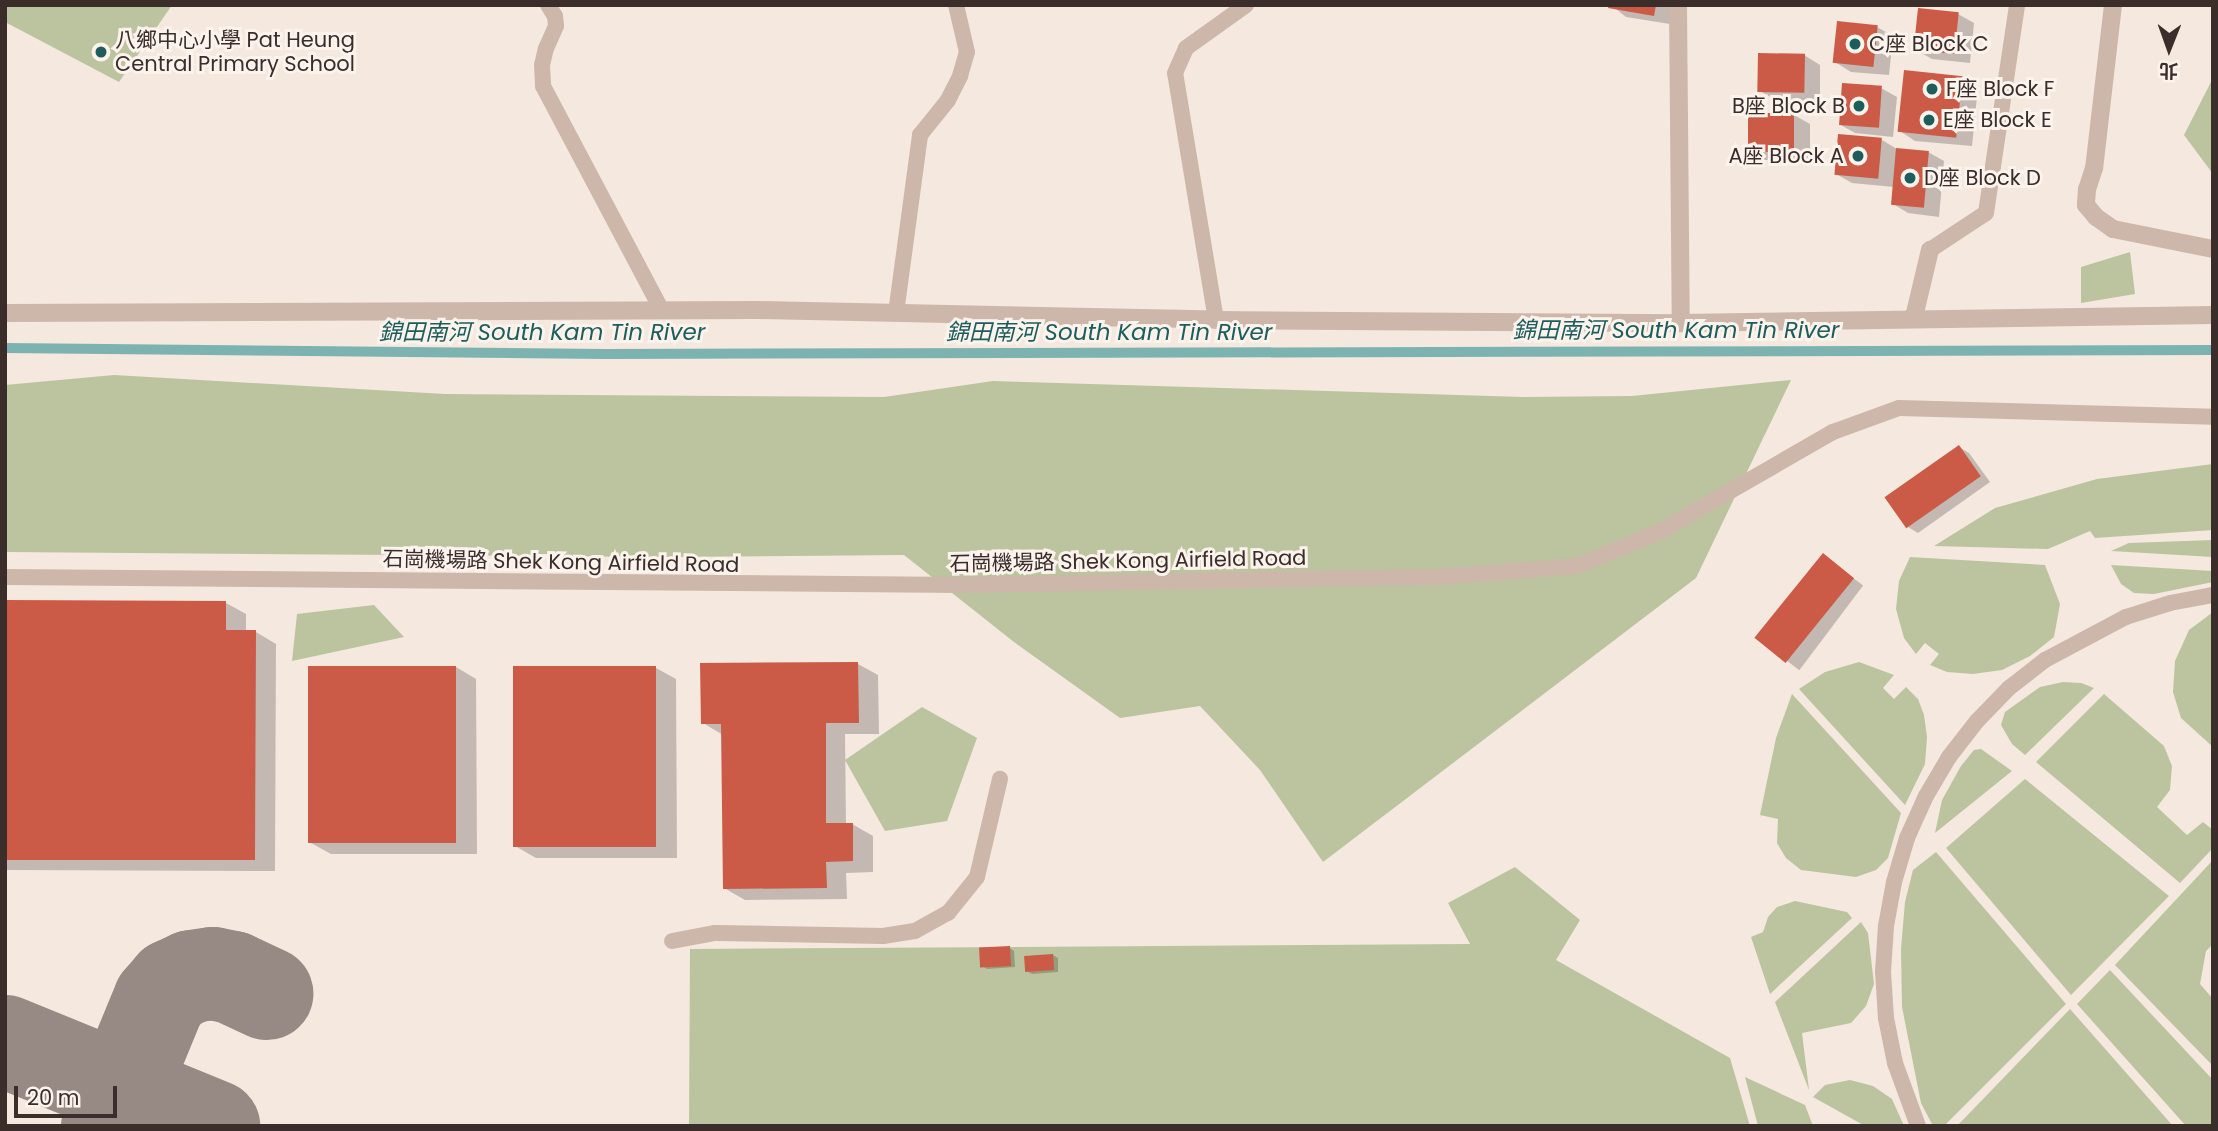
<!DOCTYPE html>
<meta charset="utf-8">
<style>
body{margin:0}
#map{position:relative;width:2218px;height:1131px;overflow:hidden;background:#f4e8df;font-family:Poppins,"Noto Sans TC",sans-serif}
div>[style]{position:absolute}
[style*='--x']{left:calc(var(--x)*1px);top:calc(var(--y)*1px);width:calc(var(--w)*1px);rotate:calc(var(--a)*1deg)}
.green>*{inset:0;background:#bbc49e}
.shadow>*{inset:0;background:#0003;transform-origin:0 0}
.stream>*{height:10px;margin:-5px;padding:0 5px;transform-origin:5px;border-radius:5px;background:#7cb3b0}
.taxiway>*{height:93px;margin:-46.5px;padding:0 46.5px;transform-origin:46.5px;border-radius:46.5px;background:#978a84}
.building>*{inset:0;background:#cb5a46;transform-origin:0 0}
.lane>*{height:16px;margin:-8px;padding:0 8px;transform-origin:8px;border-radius:8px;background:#cdb7aa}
.street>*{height:18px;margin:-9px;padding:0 9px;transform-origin:9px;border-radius:9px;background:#cdb7aa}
.dots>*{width:19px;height:19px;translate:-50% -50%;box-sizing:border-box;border:4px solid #fbf3ec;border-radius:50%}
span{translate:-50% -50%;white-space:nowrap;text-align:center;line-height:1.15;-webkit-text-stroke:6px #fbf3ec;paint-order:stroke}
.poi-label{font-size:21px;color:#3a2d2a}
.left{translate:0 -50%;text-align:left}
.right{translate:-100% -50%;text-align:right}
.street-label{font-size:21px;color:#3a2d2a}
.water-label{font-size:23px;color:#1d5e5d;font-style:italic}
.frame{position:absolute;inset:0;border:7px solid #3a2d2a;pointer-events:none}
.north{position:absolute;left:2134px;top:14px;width:70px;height:70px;-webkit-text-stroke:5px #fbf3ec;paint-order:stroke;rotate:181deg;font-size:19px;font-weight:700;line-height:28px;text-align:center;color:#3a2d2a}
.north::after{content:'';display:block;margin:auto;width:24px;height:32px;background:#3a2d2a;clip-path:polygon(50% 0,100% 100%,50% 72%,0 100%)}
.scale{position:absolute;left:14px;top:1086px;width:103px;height:32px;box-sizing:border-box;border:4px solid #3a2d2a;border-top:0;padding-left:9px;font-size:21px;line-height:24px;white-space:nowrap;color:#3a2d2a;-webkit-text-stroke:5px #fbf3ec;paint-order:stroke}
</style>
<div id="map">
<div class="green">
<div style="clip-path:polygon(5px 5px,172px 5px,119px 82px,5px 22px)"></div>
<div style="clip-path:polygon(2213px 78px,2213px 174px,2184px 135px)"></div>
<div style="clip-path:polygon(2130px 252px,2135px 294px,2081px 303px,2081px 267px)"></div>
<div style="clip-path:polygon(114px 375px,445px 394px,884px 397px,993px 381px,1523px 397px,1632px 396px,1791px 380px,1696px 578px,1323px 862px,1260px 770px,1200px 706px,1120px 718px,1014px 642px,904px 555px,662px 557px,5px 552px,5px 385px)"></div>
<div style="clip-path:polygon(2213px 464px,2213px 530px,2095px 538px,2090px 531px,2048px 549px,1934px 546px,1995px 508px,2097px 479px)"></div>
<div style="clip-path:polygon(2213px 540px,2213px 557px,2111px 551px,2129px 543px)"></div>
<div style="clip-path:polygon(1910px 557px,2045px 565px,2060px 604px,2054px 637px,2030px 656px,2002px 670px,1973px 674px,1947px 672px,1930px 665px,1939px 654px,1925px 643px,1916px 654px,1904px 638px,1896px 609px,1899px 581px)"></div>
<div style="clip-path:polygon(2111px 565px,2213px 571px,2213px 582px,2154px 594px,2134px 593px,2121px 584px)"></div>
<div style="clip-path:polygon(374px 605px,404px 637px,292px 661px,297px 614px)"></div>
<div style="clip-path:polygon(2213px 612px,2213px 747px,2181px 718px,2173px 692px,2175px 661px,2189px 630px)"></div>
<div style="clip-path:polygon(1859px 662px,1894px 675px,1883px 688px,1894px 699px,1906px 687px,1918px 699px,1924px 715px,1927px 737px,1925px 764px,1905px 805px,1799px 689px,1825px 672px)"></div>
<div style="clip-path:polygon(2063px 682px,2081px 683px,2094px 688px,2025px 755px,2012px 744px,2001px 725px,2005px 712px,2040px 687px)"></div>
<div style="clip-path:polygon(1792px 694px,1901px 813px,1888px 858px,1876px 870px,1856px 877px,1801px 870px,1786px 858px,1777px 843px,1778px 819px,1760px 815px,1776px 738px)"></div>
<div style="clip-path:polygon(2104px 694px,2164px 746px,2172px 766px,2170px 790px,2157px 807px,2187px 835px,2203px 822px,2213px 830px,2213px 848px,2180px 883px,2036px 762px)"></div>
<div style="clip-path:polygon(922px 707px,977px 738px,947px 821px,885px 831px,845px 760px)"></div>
<div style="clip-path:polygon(1981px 749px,2012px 771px,1935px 833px,1942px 800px,1961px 766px,1974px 750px)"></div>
<div style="clip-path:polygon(2025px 779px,2169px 896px,2071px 995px,1946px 848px)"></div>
<div style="clip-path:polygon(1936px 852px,2066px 1004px,1944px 1126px,1933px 1126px,1921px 1103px,1902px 1007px,1901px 949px,1905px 902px,1913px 870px)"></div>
<div style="clip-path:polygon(2213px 860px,2213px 944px,2206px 951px,2200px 984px,2213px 999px,2213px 1066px,2115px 965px)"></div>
<div style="clip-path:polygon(1515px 867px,1580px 920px,1556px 960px,1730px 1058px,1750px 1126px,689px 1126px,690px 949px,1470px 944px,1448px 903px)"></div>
<div style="clip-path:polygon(1795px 901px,1847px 912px,1852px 918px,1770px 994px,1751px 937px,1763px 932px,1768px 917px,1777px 907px)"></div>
<div style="clip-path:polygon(1861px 922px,1868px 933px,1874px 984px,1866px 1006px,1851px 1023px,1802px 1033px,1809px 1090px,1775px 1002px)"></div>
<div style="clip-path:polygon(2110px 970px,2213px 1080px,2213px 1126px,2186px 1126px,2077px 1004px)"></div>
<div style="clip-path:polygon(2070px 1009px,2173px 1126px,1957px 1126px)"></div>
<div style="clip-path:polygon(1745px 1077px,1805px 1105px,1813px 1126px,1758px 1126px)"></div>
<div style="clip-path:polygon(1850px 1080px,1873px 1086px,1892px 1099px,1904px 1126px,1865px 1126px,1813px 1097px,1825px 1085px)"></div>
</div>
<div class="shadow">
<div style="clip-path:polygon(1611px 5px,1673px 5px,1670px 24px,1626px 17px)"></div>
<div style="clip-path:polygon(1958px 14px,1974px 23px,1970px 63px,1932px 59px,1916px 50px)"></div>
<div style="clip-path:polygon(1877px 27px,1893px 36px,1889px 75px,1851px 72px,1835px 62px)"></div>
<div style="clip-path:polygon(1804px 55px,1820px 65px,1820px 101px,1776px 100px,1760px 91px)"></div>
<div style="clip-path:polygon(1962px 78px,1978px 87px,1972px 146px,1915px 141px,1900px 131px)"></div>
<div style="clip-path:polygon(1881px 88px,1897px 97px,1893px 137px,1855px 133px,1839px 124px)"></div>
<div style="clip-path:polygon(1750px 115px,1794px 115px,1810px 124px,1810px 160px,1765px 160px,1750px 151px)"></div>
<div style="clip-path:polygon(1882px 140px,1897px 149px,1928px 152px,1944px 161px,1939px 217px,1908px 213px,1893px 204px,1894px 187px,1852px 183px,1836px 174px)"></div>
<div style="clip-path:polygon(1959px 447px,1969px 453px,1990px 482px,1918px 533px,1908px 527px,1887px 497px)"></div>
<div style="left:1824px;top:556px;width:49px;height:106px;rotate:37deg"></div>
<div style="clip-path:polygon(5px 602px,226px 603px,246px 614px,246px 632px,256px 632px,276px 644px,275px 871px,5px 870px)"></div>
<div style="clip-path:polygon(858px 664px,878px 675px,879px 734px,845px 734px,846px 825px,852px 824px,873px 836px,873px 872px,846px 873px,847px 899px,745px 900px,724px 888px,723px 735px,703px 723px)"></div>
<div style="clip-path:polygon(456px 667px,476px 679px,477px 854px,331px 854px,311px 843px)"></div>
<div style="clip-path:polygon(656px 668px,676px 679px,677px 858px,536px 858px,515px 846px)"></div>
<div style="clip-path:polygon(1010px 948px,1014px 951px,1015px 967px,987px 969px,982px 966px)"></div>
<div style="clip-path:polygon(1053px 955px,1058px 958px,1058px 972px,1032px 974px,1027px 971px)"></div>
</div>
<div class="stream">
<div style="--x:5;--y:348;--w:600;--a:0.57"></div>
<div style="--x:605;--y:354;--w:1608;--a:-0.14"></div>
</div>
<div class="taxiway">
<div style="--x:5;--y:1041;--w:225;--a:22.2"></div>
<div style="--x:107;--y:1126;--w:136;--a:-67.6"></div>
<div style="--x:159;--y:1000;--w:20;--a:-49"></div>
<div style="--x:172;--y:985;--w:21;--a:-25"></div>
<div style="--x:191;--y:976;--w:21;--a:-8"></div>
<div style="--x:212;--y:973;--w:20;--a:11"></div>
<div style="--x:232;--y:977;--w:38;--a:25"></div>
</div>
<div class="building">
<div style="clip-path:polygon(1609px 5px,1656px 5px,1654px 16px,1608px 8px)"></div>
<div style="left:1918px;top:8px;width:41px;height:42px;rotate:6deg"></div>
<div style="left:1837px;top:21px;width:41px;height:42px;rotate:6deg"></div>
<div style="left:1758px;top:53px;width:47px;height:39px;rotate:1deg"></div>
<div style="left:1904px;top:70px;width:59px;height:62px;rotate:6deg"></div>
<div style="left:1842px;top:83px;width:40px;height:42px;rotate:4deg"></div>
<div style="left:1748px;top:113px;width:46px;height:39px"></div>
<div style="left:1838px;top:134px;width:44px;height:41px;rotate:5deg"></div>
<div style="left:1896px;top:148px;width:33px;height:57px;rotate:5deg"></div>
<div style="left:1959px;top:445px;width:38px;height:91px;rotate:55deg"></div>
<div style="left:1823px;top:553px;width:40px;height:109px;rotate:39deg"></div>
<div style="clip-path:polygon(5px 600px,226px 601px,226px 630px,256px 630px,255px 860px,5px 860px)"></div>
<div style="clip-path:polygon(858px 662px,859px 723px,826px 723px,826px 823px,853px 823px,853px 861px,826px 862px,827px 888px,723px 889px,721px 724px,701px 724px,700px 663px)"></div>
<div style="left:456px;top:666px;width:177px;height:148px;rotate:90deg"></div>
<div style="left:513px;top:666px;width:143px;height:181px"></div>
<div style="left:1010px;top:946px;width:20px;height:31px;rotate:87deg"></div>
<div style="left:1053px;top:954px;width:16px;height:29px;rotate:86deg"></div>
</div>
<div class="lane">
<div style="--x:548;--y:5;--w:13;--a:58"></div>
<div style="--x:555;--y:16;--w:10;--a:84"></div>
<div style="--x:556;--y:26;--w:24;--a:114"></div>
<div style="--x:546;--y:48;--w:17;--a:103"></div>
<div style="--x:542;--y:65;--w:21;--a:87"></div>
<div style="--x:543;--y:86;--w:252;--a:62.1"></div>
<div style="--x:1930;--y:250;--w:67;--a:-33.5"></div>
<div style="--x:1986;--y:213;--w:210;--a:-81.5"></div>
<div style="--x:896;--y:313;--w:180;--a:-82.3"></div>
<div style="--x:920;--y:135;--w:45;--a:-51.3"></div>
<div style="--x:948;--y:100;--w:27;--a:-63"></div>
<div style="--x:960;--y:76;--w:25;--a:-74"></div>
<div style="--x:967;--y:52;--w:48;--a:-103.2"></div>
<div style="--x:1216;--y:320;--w:250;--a:-99.4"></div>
<div style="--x:1175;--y:73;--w:27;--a:-66"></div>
<div style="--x:1186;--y:48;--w:74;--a:-35.6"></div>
<div style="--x:5;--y:577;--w:956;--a:0.48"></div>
<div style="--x:961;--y:585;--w:479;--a:-1"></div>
<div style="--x:1440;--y:577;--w:137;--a:-4.6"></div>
<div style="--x:1577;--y:566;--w:89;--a:-22.5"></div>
<div style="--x:1659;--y:532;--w:201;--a:-29.9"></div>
<div style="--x:1833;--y:432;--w:70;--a:-20"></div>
<div style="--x:1899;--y:408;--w:314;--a:1.6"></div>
<div style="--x:672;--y:941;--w:44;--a:-10.5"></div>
<div style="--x:715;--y:933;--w:168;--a:1"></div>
<div style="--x:883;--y:936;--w:32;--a:-9"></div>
<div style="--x:915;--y:931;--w:38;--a:-29"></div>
<div style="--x:948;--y:913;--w:46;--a:-51.1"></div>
<div style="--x:977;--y:877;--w:101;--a:-76.8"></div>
<div style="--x:1918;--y:1126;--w:67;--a:-110.1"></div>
<div style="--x:1895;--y:1063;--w:46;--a:-101.3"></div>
<div style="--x:1886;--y:1018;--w:46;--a:-93.7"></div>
<div style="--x:1883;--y:972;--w:46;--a:-86.3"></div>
<div style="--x:1886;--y:926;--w:45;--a:-79.7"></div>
<div style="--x:1894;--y:882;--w:46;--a:-73.5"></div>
<div style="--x:1907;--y:838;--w:46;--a:-65.7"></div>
<div style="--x:1926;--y:796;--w:45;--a:-59.5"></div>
<div style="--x:1949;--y:757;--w:46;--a:-52.1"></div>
<div style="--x:1977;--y:721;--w:46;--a:-45.9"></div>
<div style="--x:2009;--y:688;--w:46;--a:-37.9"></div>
<div style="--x:2045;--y:660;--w:92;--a:-28"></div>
<div style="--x:2126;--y:617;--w:46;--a:-17.7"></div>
<div style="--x:2170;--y:603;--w:44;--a:-10.5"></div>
</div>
<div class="street">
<div style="--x:1678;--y:5;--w:318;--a:89.5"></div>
<div style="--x:2113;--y:5;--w:164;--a:96.6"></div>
<div style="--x:2094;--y:168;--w:22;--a:108"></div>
<div style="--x:2087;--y:189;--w:16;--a:94"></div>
<div style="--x:2086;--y:205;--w:16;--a:50"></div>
<div style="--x:2096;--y:217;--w:21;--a:35"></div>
<div style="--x:2113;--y:229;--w:102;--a:11.3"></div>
<div style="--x:5;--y:313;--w:752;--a:-0.23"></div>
<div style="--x:757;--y:310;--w:459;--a:1.2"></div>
<div style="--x:1216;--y:320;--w:465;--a:0.4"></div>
<div style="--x:1681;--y:323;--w:532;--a:-0.86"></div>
<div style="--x:1914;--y:317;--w:69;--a:-76.6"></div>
</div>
<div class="dots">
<div style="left:1855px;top:44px;background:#1d5e5d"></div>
<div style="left:101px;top:52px;background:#1d5e5d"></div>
<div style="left:1932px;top:89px;background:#1d5e5d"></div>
<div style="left:1859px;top:106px;background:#1d5e5d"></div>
<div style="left:1929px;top:120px;background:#1d5e5d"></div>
<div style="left:1858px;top:156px;background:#1d5e5d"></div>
<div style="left:1910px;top:178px;background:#1d5e5d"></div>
</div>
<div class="poi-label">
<span class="left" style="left:115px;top:52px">八鄉中心小學 Pat Heung<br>Central Primary School</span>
<span class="left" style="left:1869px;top:44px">C座 Block C</span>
<span class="left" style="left:1946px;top:89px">F座 Block F</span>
<span class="right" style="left:1845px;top:106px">B座 Block B</span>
<span class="left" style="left:1943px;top:120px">E座 Block E</span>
<span class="right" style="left:1844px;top:156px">A座 Block A</span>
<span class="left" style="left:1924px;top:178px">D座 Block D</span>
</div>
<div class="street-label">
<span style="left:1128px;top:561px;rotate:-1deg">石崗機場路 Shek Kong Airfield Road</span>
<span style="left:561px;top:562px;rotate:1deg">石崗機場路 Shek Kong Airfield Road</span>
</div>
<div class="water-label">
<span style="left:1676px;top:330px">錦田南河 South Kam Tin River</span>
<span style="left:542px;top:332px">錦田南河 South Kam Tin River</span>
<span style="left:1109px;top:332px">錦田南河 South Kam Tin River</span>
</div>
<div class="frame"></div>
<div class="north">北</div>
<div class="scale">20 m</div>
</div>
